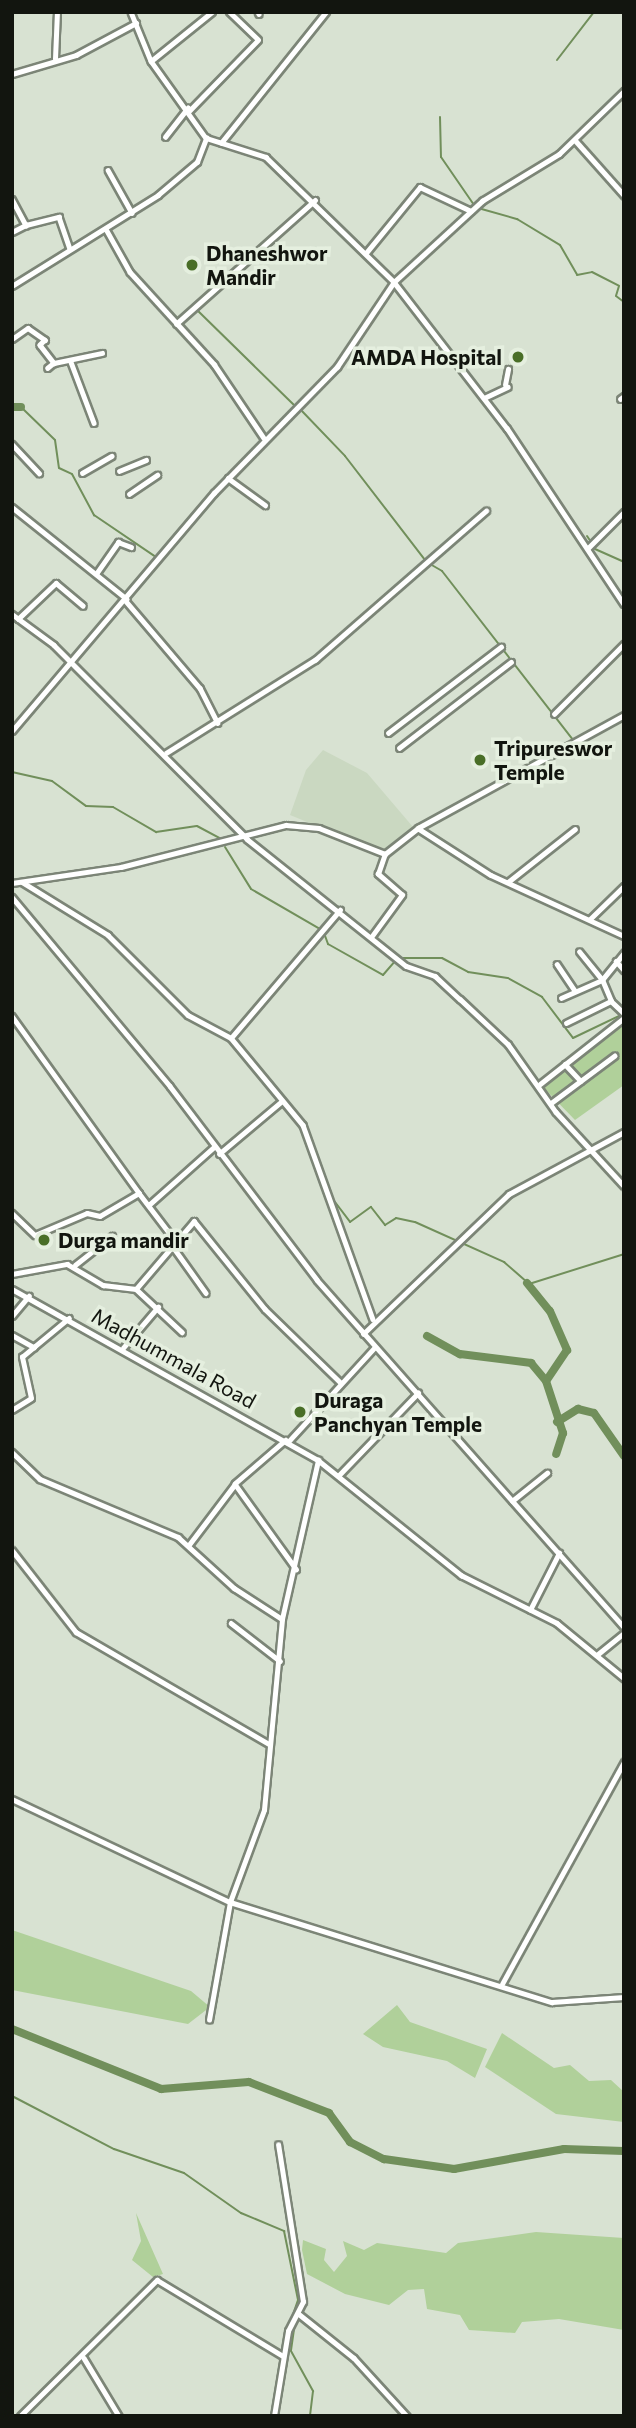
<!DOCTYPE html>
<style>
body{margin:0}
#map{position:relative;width:636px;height:2428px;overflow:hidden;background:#d8e2d2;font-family:Commissioner,sans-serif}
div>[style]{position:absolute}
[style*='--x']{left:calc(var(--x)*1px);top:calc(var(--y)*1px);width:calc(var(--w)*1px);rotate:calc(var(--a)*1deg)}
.built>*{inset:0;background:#cad8c1}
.green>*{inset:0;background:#b0d09a}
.stream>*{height:2px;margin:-1px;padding:0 1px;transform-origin:1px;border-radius:1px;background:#718f5b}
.river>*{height:8px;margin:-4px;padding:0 4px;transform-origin:4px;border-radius:4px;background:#718f5b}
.roads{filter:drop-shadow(2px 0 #7c8577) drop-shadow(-2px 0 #7c8577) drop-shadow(0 2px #7c8577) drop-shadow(0 -2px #7c8577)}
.minor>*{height:4.5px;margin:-2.25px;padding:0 2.25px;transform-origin:2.25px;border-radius:2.25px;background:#fff}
.dots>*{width:19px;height:19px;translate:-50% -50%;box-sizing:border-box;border:4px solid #e5efdf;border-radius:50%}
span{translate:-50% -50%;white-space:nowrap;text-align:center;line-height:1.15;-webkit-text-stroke:7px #e5efdf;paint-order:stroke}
.poi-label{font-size:21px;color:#12150f;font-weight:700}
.left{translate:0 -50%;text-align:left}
.right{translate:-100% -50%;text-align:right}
.street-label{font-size:21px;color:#12150f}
.frame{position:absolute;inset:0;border:14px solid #12150f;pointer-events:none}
</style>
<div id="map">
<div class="built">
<div style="clip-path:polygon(323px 750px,367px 773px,413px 827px,384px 851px,376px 850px,290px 815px,306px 770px)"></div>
</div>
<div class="green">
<div style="clip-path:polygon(624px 1018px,624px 1085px,575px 1120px,540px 1084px)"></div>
<div style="clip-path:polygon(12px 1930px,191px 1991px,210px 2007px,188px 2024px,12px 1990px)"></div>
<div style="clip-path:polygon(397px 2005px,410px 2022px,487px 2049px,475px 2078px,447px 2061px,383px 2047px,363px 2034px)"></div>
<div style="clip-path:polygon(502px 2033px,554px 2068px,570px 2065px,589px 2081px,611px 2080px,624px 2092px,624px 2122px,556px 2114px,485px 2067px)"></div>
<div style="clip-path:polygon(136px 2213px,163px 2274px,153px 2277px,132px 2260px,141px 2241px)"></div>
<div style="clip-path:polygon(536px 2232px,624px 2238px,624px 2330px,559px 2319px,522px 2322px,515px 2333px,469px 2330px,460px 2315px,427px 2309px,424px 2289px,408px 2290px,389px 2305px,345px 2294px,307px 2274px,302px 2250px,303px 2240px,326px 2249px,324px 2260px,334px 2272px,347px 2256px,343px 2241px,364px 2250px,377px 2243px,446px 2253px,458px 2243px)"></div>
</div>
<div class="stream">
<div style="--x:557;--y:60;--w:61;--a:-52.4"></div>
<div style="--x:440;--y:117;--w:40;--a:88.6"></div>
<div style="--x:441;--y:157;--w:58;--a:55.5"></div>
<div style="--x:478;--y:208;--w:41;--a:15.8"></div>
<div style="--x:517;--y:219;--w:50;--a:31.2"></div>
<div style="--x:560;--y:245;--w:34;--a:60"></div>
<div style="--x:577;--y:275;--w:15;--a:-11"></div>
<div style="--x:592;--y:272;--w:30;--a:27"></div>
<div style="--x:619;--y:286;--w:10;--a:107"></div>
<div style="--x:616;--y:296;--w:10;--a:37"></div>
<div style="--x:195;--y:308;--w:140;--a:44.4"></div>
<div style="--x:21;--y:407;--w:47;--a:44.1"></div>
<div style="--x:55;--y:440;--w:28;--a:82"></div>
<div style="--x:59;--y:468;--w:14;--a:25"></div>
<div style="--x:72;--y:474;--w:47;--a:61.8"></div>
<div style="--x:94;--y:515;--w:75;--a:34.1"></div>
<div style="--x:300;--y:409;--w:65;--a:46.2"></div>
<div style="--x:345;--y:456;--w:131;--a:52.4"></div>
<div style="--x:587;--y:536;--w:7;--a:56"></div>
<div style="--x:595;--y:549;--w:32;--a:24"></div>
<div style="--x:430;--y:564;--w:14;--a:30"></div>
<div style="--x:442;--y:571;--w:215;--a:52.2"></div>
<div style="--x:12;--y:772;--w:41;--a:12.7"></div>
<div style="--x:52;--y:781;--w:42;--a:36.3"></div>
<div style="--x:86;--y:806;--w:27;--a:2"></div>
<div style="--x:113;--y:807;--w:50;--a:30.2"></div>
<div style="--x:156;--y:832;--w:41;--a:-8.3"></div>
<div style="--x:197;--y:826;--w:30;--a:28"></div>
<div style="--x:225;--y:847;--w:49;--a:58.2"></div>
<div style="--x:251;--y:889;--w:80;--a:30.1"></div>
<div style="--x:324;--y:933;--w:12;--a:70"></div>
<div style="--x:328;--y:944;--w:63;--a:29.4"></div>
<div style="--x:383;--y:975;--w:20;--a:-49"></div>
<div style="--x:400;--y:958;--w:42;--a:0"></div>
<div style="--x:442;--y:958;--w:30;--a:28"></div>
<div style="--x:468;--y:972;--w:40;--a:8.5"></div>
<div style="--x:508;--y:978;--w:39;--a:29"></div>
<div style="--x:542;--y:997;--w:51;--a:52.9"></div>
<div style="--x:573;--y:1038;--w:53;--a:-25.6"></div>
<div style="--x:335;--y:1202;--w:25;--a:53"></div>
<div style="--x:350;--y:1222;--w:26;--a:-36"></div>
<div style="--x:371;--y:1207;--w:23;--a:52"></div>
<div style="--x:385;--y:1225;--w:13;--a:-32"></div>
<div style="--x:396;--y:1218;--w:19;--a:12"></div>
<div style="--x:415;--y:1222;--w:98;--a:24.2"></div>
<div style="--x:504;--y:1262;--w:33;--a:41"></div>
<div style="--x:529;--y:1284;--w:100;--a:-17.5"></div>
<div style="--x:12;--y:2096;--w:115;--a:27.5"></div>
<div style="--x:114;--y:2149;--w:74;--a:18.9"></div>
<div style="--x:184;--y:2173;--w:70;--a:35.1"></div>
<div style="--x:241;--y:2213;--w:47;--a:22.7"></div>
<div style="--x:284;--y:2231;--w:70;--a:78.5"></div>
<div style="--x:298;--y:2300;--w:18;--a:109"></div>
<div style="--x:295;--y:2322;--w:29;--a:98"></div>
<div style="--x:291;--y:2351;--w:46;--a:61.2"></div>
<div style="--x:313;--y:2391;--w:25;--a:97"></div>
</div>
<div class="river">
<div style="--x:12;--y:407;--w:9;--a:0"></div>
<div style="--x:527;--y:1283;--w:36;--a:51"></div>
<div style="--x:550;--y:1311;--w:43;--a:66.4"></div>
<div style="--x:567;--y:1350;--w:37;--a:124"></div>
<div style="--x:546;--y:1381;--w:55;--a:71.9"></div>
<div style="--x:563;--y:1433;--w:22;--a:108"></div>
<div style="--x:427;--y:1336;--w:38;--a:29"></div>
<div style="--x:460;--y:1354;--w:72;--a:7.2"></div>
<div style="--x:531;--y:1363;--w:23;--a:50"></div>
<div style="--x:557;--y:1422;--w:25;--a:-32"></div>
<div style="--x:578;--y:1409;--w:16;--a:14"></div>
<div style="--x:594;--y:1413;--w:52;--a:55.1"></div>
<div style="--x:12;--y:2029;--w:161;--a:21.9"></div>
<div style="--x:161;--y:2089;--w:88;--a:-4.5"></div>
<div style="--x:249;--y:2082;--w:86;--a:21.2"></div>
<div style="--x:329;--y:2113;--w:36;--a:54"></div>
<div style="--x:350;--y:2142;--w:38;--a:27"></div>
<div style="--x:384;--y:2159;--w:71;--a:8.1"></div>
<div style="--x:454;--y:2169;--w:112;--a:-10.3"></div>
<div style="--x:564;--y:2149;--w:60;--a:1.9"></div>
</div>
<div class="roads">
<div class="minor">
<div style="--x:131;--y:12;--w:53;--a:67.8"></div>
<div style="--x:151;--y:61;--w:95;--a:54.5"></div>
<div style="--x:206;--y:138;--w:63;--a:17.6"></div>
<div style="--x:266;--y:157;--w:179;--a:44.3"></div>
<div style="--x:394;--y:282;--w:185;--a:52.3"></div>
<div style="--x:507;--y:428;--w:211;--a:56.4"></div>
<div style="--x:258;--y:12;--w:2;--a:63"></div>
<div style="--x:55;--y:59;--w:47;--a:-87.6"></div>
<div style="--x:151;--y:61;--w:78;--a:-38.8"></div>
<div style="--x:12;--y:74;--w:67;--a:-16.5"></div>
<div style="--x:76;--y:55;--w:68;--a:-28.1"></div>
<div style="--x:188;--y:112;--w:100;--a:-45.8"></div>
<div style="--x:258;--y:40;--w:40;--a:-136"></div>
<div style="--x:165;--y:137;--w:37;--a:-52"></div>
<div style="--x:575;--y:140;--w:74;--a:48.3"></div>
<div style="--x:221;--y:143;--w:168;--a:-51.3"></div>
<div style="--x:108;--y:170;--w:49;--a:60.8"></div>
<div style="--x:12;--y:199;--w:30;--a:62"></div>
<div style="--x:26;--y:225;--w:34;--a:-14"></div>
<div style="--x:59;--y:217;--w:34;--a:71"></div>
<div style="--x:106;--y:229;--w:49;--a:60.8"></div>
<div style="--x:130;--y:272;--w:125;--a:47.6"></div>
<div style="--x:214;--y:364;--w:89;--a:56"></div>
<div style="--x:12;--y:232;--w:16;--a:-27"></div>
<div style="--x:366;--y:253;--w:85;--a:-50.7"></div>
<div style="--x:420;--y:187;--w:56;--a:25.2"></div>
<div style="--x:12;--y:286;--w:172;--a:-31.9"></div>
<div style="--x:158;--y:195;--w:51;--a:-40.2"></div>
<div style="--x:197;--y:162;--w:26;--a:-69"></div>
<div style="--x:176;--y:324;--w:186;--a:-41.7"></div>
<div style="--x:12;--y:339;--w:19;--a:-35"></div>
<div style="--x:28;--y:328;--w:21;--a:35"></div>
<div style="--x:45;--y:340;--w:7;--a:135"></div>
<div style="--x:40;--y:345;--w:23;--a:52"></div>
<div style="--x:54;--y:363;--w:8;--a:140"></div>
<div style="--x:71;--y:362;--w:65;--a:69.3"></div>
<div style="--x:54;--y:363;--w:49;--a:-11.8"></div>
<div style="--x:505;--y:385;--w:16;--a:-79"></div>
<div style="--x:484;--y:398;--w:26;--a:-25"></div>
<div style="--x:620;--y:399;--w:5;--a:-37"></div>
<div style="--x:12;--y:444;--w:40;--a:47"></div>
<div style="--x:119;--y:471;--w:29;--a:-22"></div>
<div style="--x:82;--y:473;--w:34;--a:-30"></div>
<div style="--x:228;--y:478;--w:46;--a:36.1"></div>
<div style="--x:129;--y:494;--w:34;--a:-34"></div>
<div style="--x:12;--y:507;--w:147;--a:38.7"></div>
<div style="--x:588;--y:548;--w:51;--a:-45"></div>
<div style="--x:96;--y:574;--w:39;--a:-55"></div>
<div style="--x:118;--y:542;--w:14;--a:21"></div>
<div style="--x:125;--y:600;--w:116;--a:49.6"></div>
<div style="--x:200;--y:688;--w:39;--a:63"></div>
<div style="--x:12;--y:614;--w:52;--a:36.4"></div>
<div style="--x:54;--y:645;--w:274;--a:45.1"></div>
<div style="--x:247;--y:839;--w:203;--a:38.6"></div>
<div style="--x:406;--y:966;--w:31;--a:19"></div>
<div style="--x:435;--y:976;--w:34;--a:43"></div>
<div style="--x:460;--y:999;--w:66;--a:43.2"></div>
<div style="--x:508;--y:1044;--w:83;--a:54.8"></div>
<div style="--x:556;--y:1112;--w:100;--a:47.4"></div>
<div style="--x:18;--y:619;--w:52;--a:-43.5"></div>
<div style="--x:56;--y:583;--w:35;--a:40"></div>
<div style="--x:554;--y:714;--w:99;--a:-45"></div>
<div style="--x:12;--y:731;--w:312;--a:-49.7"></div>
<div style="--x:214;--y:493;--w:176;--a:-45.7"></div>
<div style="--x:337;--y:367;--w:102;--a:-56.2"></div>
<div style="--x:394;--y:282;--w:120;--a:-42.6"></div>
<div style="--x:482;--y:201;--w:90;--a:-31.4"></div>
<div style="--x:559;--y:154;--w:91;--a:-44.1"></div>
<div style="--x:388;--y:733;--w:142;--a:-37.3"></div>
<div style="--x:399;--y:748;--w:141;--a:-37.5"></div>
<div style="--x:166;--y:753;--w:176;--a:-32"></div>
<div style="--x:315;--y:660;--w:227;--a:-41.1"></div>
<div style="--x:419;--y:829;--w:85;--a:32.6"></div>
<div style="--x:491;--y:875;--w:146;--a:24.6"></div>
<div style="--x:22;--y:882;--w:101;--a:31.6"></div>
<div style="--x:108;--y:935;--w:113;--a:45"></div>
<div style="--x:188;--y:1015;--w:49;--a:28.1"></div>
<div style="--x:231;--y:1038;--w:168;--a:-49.6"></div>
<div style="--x:508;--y:882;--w:85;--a:-38.3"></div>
<div style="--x:12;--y:883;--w:110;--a:-8.4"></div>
<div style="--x:121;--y:867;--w:170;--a:-14.3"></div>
<div style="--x:286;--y:825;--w:33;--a:5"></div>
<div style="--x:319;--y:828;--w:71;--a:21.5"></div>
<div style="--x:385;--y:854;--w:42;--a:-38.2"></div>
<div style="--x:418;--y:828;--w:235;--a:-28.7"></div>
<div style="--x:12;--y:897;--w:246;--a:50.1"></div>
<div style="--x:170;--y:1086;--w:243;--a:52.8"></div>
<div style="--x:317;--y:1280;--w:463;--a:48.5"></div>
<div style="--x:590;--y:919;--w:47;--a:-44.1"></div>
<div style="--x:372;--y:936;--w:51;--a:-53.8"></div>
<div style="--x:402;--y:895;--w:32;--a:-139"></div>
<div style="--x:378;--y:874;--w:21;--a:-71"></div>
<div style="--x:616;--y:961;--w:12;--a:48"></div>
<div style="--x:557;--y:964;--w:32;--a:56"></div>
<div style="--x:561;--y:998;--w:45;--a:-23.7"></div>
<div style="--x:602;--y:980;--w:36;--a:-129"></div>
<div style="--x:611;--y:1001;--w:23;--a:-113"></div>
<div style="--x:602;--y:980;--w:35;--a:-51"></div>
<div style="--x:12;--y:1016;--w:218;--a:54.3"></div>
<div style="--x:566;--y:1023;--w:50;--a:-26.1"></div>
<div style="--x:611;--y:1001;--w:18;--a:43"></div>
<div style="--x:231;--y:1038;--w:113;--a:50.4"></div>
<div style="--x:303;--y:1125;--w:206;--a:70.2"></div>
<div style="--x:565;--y:1064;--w:23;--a:47"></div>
<div style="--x:540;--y:1084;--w:107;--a:-38.2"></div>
<div style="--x:551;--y:1103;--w:79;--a:-36.7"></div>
<div style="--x:219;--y:1154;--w:82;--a:-40.1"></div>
<div style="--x:150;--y:1204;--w:86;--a:-41.7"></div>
<div style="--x:12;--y:1213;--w:32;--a:44"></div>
<div style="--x:35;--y:1235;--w:56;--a:-22.9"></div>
<div style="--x:87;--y:1213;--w:13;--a:13"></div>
<div style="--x:100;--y:1216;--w:45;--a:-30.5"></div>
<div style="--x:139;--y:1193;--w:58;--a:52.7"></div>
<div style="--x:171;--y:1244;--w:60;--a:54.5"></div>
<div style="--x:75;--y:1265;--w:47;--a:-38.1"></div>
<div style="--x:12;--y:1274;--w:56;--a:-10.3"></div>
<div style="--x:67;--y:1264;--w:42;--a:30.3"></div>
<div style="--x:103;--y:1285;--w:33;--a:7"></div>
<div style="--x:136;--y:1289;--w:89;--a:-49.5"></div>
<div style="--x:194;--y:1221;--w:113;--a:51.1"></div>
<div style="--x:265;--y:1309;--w:105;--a:44.2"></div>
<div style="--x:12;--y:1289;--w:351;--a:29.2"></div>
<div style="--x:318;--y:1460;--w:184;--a:38.8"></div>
<div style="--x:461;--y:1575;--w:107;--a:26.6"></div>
<div style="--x:557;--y:1623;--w:87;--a:39.4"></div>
<div style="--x:136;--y:1289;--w:63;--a:43.1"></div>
<div style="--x:12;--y:1316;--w:26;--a:-50"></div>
<div style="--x:363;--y:1334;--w:202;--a:-43.8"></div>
<div style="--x:509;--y:1194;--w:131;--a:-28.3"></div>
<div style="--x:12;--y:1335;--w:25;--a:29"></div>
<div style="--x:34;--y:1347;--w:45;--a:-39.6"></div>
<div style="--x:123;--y:1348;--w:54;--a:-49.5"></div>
<div style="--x:12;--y:1410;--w:22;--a:-32"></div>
<div style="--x:31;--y:1398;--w:42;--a:-102.4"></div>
<div style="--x:22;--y:1357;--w:16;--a:-40"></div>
<div style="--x:286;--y:1440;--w:67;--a:139.2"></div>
<div style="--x:235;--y:1484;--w:105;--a:54.3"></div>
<div style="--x:288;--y:1442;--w:127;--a:-47.5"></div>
<div style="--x:12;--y:1452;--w:39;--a:44"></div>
<div style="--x:40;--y:1479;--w:150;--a:22.8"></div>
<div style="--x:178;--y:1537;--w:76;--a:42.3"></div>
<div style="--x:234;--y:1588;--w:57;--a:32.9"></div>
<div style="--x:339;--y:1475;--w:114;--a:-46.1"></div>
<div style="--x:512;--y:1501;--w:45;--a:-38.7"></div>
<div style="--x:188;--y:1546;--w:78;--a:-52.8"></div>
<div style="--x:12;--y:1550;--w:104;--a:52"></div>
<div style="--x:76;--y:1632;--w:223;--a:30.1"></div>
<div style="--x:530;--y:1610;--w:64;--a:-63"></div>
<div style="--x:231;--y:1623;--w:62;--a:37.8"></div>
<div style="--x:598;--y:1654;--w:33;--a:-39"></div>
<div style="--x:12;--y:1799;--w:241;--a:25.3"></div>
<div style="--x:230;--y:1902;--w:337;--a:17.3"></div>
<div style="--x:552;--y:2002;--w:72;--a:-4"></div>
<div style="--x:502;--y:1984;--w:253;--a:-61.2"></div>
<div style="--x:209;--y:2020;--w:120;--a:-79.9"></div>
<div style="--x:230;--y:1902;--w:98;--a:-69.7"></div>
<div style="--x:264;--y:1810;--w:192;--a:-84.6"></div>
<div style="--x:282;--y:1619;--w:163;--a:-77.2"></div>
<div style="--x:299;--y:2314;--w:70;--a:38.7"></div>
<div style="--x:354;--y:2358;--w:79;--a:47.6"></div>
<div style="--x:84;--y:2358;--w:68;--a:58.9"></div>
<div style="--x:20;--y:2416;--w:193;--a:-44.8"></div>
<div style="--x:157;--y:2280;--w:147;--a:31.1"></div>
<div style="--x:274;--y:2416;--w:86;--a:-80.6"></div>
<div style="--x:288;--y:2331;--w:33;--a:-63"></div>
<div style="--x:303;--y:2302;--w:159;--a:-99"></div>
</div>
</div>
<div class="dots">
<div style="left:192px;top:265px;background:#496e27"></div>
<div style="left:518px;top:357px;background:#496e27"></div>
<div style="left:480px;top:760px;background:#496e27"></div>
<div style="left:44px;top:1240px;background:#496e27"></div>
<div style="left:300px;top:1412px;background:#496e27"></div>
</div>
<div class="poi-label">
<span class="left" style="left:206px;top:265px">Dhaneshwor<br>Mandir</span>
<span class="right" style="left:502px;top:357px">AMDA Hospital</span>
<span class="left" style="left:494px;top:760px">Tripureswor<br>Temple</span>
<span class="left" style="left:58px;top:1240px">Durga mandir</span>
<span class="left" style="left:314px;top:1412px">Duraga<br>Panchyan Temple</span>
</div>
<div class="street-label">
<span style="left:174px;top:1358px;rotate:29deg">Madhummala Road</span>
</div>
<div class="frame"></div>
</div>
